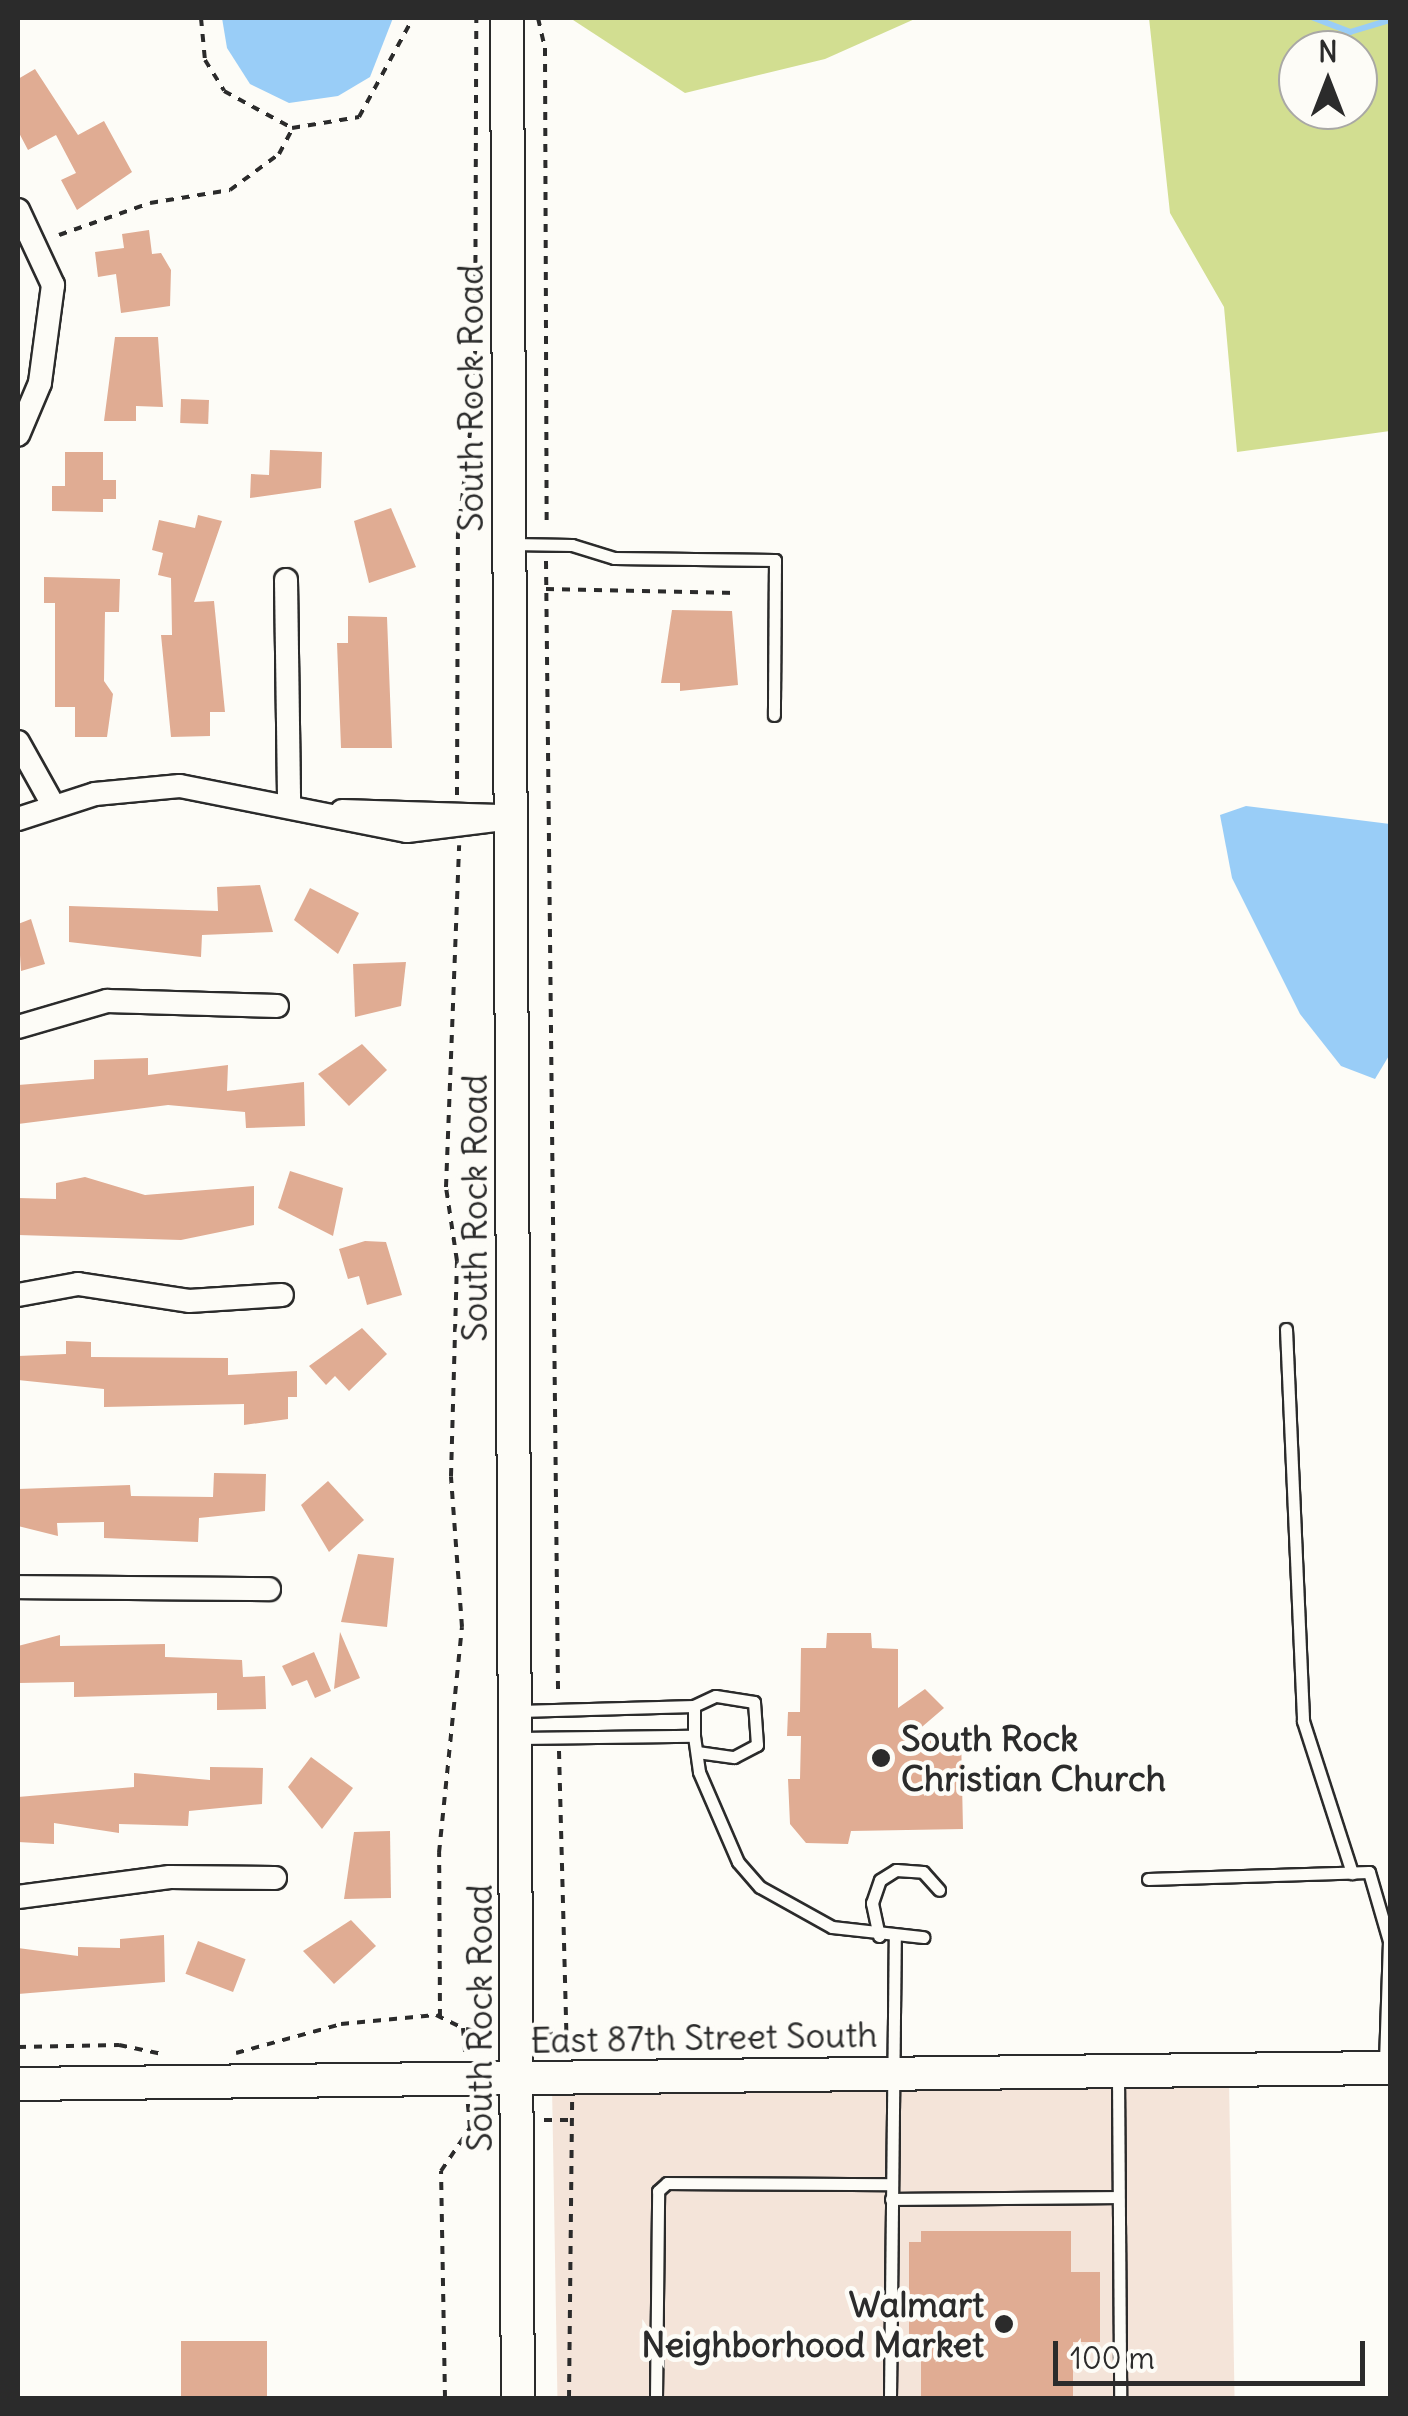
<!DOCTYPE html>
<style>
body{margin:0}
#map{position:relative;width:1408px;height:2416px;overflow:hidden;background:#fdfcf7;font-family:Delius,sans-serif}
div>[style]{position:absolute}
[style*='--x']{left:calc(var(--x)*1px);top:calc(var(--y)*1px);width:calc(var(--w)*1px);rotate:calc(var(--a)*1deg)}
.built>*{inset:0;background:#f4e4d9;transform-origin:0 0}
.green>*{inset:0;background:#d2de91}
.water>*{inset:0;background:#99cdf7}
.stream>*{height:6px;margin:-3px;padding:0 3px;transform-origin:3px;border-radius:3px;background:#99cdf7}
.building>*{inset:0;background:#e0ac93;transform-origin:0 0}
.path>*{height:4px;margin-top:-2px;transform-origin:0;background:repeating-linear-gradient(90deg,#2b2b2b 0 8px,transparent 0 16px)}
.roads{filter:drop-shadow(2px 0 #2b2b2b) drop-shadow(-2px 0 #2b2b2b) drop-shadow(0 2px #2b2b2b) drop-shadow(0 -2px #2b2b2b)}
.lane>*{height:11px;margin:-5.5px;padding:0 5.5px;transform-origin:5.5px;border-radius:5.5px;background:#fdfcf7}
.street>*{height:22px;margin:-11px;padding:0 11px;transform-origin:11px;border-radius:11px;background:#fdfcf7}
.secondary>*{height:32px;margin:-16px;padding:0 16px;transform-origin:16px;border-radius:16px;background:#fdfcf7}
.dots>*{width:28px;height:28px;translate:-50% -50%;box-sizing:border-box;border:5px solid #fdfcf7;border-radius:50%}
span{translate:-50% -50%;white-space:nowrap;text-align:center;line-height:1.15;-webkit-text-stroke:9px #fdfcf7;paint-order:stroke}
.street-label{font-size:35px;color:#2b2b2b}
.poi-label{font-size:35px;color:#2b2b2b;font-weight:700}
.left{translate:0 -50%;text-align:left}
.right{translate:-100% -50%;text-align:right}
.frame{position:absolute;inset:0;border:20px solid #2b2b2b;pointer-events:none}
.north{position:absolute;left:1278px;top:30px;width:100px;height:100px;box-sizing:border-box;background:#fdfcf7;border:2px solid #a9a8a5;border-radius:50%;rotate:0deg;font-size:28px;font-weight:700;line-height:40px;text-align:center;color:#2b2b2b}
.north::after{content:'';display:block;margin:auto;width:35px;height:45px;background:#2b2b2b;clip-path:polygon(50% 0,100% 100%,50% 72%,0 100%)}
.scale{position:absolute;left:1053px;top:2341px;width:312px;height:45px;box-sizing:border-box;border:5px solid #2b2b2b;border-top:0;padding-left:12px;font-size:30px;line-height:35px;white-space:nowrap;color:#2b2b2b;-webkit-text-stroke:8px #fdfcf7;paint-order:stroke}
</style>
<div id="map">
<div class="built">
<div style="left:1229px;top:2080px;width:318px;height:677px;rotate:89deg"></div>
</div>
<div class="green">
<div style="clip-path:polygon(570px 18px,917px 18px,825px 59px,685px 93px)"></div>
<div style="clip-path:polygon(evenodd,1149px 18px,1390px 18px,1390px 431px,1237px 452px,1224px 307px,1170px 213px,1149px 18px,1298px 50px,1358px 50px,1358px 110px,1298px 110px,1298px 50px)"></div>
</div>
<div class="water">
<div style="clip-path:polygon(222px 18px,393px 18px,370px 77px,338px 96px,289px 103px,250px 84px,227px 48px)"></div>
<div style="clip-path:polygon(1246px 806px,1390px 824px,1390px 1054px,1375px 1079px,1341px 1066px,1300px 1014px,1232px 878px,1220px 815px)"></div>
</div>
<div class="stream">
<div style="--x:1314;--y:18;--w:39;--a:21"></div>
<div style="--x:1350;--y:32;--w:42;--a:-16.7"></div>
</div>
<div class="building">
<div style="clip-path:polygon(35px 69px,78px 135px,104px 121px,132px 172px,77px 210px,61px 180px,76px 173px,56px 135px,28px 150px,18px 131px,18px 79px)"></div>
<div style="clip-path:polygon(149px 230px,152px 254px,161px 253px,171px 270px,170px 306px,121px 313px,116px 274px,98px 277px,95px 252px,124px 248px,122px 234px)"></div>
<div style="clip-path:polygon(115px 337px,158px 337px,163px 407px,136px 406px,136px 421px,104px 421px)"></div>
<div style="left:181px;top:399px;width:28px;height:24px;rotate:2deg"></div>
<div style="clip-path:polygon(270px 450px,322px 452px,321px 488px,250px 498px,251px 474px,269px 475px)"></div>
<div style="clip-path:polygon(65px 452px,103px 452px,103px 480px,116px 480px,116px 499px,103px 499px,103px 512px,52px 511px,52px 486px,65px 486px)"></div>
<div style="clip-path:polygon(391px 508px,416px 567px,369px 583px,354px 521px)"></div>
<div style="clip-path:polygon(198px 515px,222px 521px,194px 602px,214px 601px,225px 712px,210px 712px,210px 736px,171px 737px,161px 635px,172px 635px,171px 578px,158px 575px,163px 553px,152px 550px,159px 520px,195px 528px)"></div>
<div style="clip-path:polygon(44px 577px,120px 579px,119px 612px,105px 612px,104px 681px,113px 694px,107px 737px,75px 737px,75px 707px,55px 707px,55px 603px,44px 603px)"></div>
<div style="clip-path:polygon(672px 610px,732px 611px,738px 685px,680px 691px,680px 683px,661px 683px)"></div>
<div style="clip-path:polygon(348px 616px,387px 617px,392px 748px,341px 748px,337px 643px,348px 643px)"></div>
<div style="clip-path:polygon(260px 885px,273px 932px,202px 935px,201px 957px,69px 942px,69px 906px,218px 911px,217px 887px)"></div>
<div style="clip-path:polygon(310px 888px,359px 913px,338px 954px,294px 920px)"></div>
<div style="clip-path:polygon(31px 919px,45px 964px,21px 971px,18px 924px)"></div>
<div style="clip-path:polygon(406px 962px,401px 1006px,355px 1017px,353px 964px)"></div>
<div style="clip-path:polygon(362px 1044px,387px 1070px,349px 1106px,318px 1074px)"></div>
<div style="clip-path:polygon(148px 1058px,148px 1075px,228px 1065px,227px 1091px,304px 1082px,305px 1126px,246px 1128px,245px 1112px,168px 1105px,18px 1124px,18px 1085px,94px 1079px,94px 1060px)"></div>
<div style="clip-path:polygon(290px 1171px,343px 1188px,333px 1236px,278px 1208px)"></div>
<div style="clip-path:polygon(85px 1177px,145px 1195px,254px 1186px,254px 1225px,181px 1240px,18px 1235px,18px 1198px,56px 1199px,56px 1183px)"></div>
<div style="clip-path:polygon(365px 1241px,386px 1242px,402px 1295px,367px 1305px,359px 1276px,348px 1279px,339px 1249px)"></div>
<div style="clip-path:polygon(362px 1328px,387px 1354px,349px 1391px,335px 1376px,326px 1385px,309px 1366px)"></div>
<div style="clip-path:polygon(66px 1341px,91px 1342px,91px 1357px,228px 1358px,228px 1375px,297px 1371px,297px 1397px,288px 1397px,288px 1419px,244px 1425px,244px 1404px,104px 1407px,104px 1389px,18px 1380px,18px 1356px,66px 1354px)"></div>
<div style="clip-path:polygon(214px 1473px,266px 1474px,265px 1511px,199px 1518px,198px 1542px,104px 1538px,104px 1522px,57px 1523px,58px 1536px,18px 1526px,18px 1489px,130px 1485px,131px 1496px,213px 1497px)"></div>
<div style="clip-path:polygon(328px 1481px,364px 1520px,329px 1552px,301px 1505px)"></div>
<div style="clip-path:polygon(358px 1554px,394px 1558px,387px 1627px,341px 1622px)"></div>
<div style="clip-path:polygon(340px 1632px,360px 1678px,334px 1689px)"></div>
<div style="clip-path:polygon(827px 1633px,871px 1633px,872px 1648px,898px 1649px,898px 1708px,925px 1689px,944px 1708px,916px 1732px,961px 1734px,963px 1829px,851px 1831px,848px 1844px,806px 1843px,790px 1824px,788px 1779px,800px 1779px,801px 1736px,787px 1736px,788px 1712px,800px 1712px,801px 1648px,826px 1648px)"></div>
<div style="clip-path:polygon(60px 1635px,60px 1646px,165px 1644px,165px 1657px,242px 1660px,243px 1677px,265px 1676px,266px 1709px,217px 1710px,217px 1693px,74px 1697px,74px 1682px,18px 1683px,18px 1646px)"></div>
<div style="clip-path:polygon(314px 1652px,331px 1691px,315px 1698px,307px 1680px,292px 1686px,282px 1666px)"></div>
<div style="clip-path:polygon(311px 1757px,353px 1788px,322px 1829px,288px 1787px)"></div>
<div style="clip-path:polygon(210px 1767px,263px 1768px,262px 1804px,189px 1811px,188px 1826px,119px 1824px,119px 1833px,54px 1823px,54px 1844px,18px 1842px,18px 1797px,134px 1787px,134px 1773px,210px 1780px)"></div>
<div style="clip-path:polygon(390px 1831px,391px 1898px,344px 1899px,354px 1832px)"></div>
<div style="clip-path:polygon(351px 1920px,376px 1946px,334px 1984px,303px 1951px)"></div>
<div style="clip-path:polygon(164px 1935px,165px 1982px,18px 1994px,18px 1948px,78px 1956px,78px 1947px,120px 1948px,120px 1939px)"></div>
<div style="left:198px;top:1941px;width:51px;height:35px;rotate:21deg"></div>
<div style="clip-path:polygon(921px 2231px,1071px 2231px,1071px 2272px,1100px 2272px,1100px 2342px,1073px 2342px,1073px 2398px,921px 2398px,921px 2340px,909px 2340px,909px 2242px,921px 2242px)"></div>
<div style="left:267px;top:2341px;width:57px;height:86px;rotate:90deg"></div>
</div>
<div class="path">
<div style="--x:201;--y:18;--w:42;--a:84.6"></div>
<div style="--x:205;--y:60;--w:36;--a:58"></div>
<div style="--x:224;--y:91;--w:77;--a:28.6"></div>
<div style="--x:292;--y:128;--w:68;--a:-9.3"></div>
<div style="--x:359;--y:117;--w:113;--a:-61.4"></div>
<div style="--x:538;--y:18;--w:31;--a:77"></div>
<div style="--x:545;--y:48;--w:479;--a:89.8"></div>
<div style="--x:59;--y:235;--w:96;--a:-19.4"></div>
<div style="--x:150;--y:203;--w:81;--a:-9.2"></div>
<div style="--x:230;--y:190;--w:61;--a:-36.3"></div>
<div style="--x:279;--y:154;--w:26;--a:-62"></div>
<div style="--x:546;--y:561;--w:1135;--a:89.39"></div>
<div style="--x:546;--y:589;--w:191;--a:1.2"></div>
<div style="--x:457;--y:795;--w:262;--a:-89.8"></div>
<div style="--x:458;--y:533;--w:143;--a:-83.2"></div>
<div style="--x:475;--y:391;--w:373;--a:-89.8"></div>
<div style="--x:559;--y:1751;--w:302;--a:88.5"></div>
<div style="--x:440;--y:2017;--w:164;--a:-90.3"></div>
<div style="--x:439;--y:1853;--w:227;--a:-84.2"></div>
<div style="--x:462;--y:1627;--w:151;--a:-94.2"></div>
<div style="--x:451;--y:1476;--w:215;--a:-88.4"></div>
<div style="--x:457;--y:1261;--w:75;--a:-98.5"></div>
<div style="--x:446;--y:1187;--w:342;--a:-87.8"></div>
<div style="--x:466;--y:2029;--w:25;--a:12"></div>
<div style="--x:545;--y:2034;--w:20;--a:-3"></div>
<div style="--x:18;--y:2047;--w:101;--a:-1.1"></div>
<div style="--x:119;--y:2045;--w:44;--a:11.8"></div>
<div style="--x:236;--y:2053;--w:109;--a:-15.4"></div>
<div style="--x:341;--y:2024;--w:95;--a:-5.4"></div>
<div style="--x:436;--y:2015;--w:30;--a:26"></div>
<div style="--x:463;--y:2028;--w:25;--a:85"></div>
<div style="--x:544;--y:2120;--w:26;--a:0"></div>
<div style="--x:470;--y:2123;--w:20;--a:-3"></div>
<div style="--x:445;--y:2398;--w:227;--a:-91"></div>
<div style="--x:441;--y:2171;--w:52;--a:-56"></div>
<div style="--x:470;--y:2128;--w:25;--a:-95"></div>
<div style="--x:569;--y:2398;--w:296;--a:-89.4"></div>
</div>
<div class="roads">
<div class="lane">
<div style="--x:511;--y:544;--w:61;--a:0.9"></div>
<div style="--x:572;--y:545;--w:44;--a:17.2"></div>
<div style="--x:614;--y:558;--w:161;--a:0.7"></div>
<div style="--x:775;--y:560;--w:155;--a:90.4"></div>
<div style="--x:1286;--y:1329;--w:392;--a:87.5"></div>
<div style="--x:1303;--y:1721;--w:160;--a:72.1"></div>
<div style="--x:519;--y:1711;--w:175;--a:-1.6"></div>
<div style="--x:519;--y:1738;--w:175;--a:-0.7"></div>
<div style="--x:697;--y:1752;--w:37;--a:8"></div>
<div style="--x:734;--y:1757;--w:26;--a:-28"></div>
<div style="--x:757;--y:1745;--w:43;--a:-94"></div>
<div style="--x:754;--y:1702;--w:39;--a:-171"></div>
<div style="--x:715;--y:1696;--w:23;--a:155"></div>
<div style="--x:694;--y:1706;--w:30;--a:90"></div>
<div style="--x:694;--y:1736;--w:36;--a:82"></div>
<div style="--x:699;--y:1772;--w:98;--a:66.6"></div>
<div style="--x:738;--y:1862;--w:33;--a:49"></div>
<div style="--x:760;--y:1887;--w:82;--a:29.1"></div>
<div style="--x:832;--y:1927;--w:92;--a:6.3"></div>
<div style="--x:1148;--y:1879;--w:221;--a:-1.8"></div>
<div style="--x:1369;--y:1872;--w:72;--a:73.8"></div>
<div style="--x:1389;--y:1941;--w:123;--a:91.9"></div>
<div style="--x:879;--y:1936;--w:34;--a:-102"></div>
<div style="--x:872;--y:1903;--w:24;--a:-71"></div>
<div style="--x:880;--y:1880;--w:19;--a:-32"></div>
<div style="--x:896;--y:1870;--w:27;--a:4"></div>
<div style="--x:923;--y:1872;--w:24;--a:48"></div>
<div style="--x:1118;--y:2076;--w:322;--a:89.6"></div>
<div style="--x:891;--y:2199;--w:227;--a:-0.5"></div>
<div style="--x:656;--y:2398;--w:207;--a:-89.4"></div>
<div style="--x:658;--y:2191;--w:12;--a:-42"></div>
<div style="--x:667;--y:2183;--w:224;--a:0.3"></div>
<div style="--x:890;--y:2398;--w:461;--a:-89.4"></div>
</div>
<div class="street">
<div style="--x:18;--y:210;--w:83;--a:65"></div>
<div style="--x:53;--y:285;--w:99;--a:97.6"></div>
<div style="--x:40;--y:383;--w:56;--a:112.9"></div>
<div style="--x:286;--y:580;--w:225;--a:89.2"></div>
<div style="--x:18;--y:742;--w:72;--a:60.9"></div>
<div style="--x:342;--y:811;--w:157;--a:1.8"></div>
<div style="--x:18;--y:819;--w:81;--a:-18"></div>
<div style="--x:95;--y:794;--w:85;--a:-5.4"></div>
<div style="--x:180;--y:786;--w:231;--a:11.2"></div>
<div style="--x:407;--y:831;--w:105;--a:-7.1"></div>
<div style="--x:18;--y:1027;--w:93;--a:-16.3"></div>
<div style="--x:107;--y:1001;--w:170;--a:1.7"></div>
<div style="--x:18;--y:1295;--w:61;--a:-10.4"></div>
<div style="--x:78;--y:1284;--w:112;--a:8.7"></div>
<div style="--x:189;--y:1301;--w:93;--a:-3.7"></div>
<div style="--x:18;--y:1587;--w:251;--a:0.5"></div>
<div style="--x:18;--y:1897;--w:153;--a:-7.5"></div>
<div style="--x:170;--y:1877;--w:105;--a:0.5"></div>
</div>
<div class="secondary">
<div style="--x:507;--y:18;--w:2380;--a:89.74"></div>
<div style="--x:18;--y:2084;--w:1372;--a:-0.67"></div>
</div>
</div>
<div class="dots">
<div style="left:881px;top:1758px;background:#2b2b2b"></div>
<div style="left:1004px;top:2324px;background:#2b2b2b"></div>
</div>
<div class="street-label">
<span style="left:470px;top:398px;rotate:-90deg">South Rock Road</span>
<span style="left:474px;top:1208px;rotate:-90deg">South Rock Road</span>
<span style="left:479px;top:2018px;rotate:-90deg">South Rock Road</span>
<span style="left:704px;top:2037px;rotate:-1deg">East 87th Street South</span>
</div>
<div class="poi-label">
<span class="left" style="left:901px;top:1758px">South Rock<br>Christian Church</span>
<span class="right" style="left:984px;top:2324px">Walmart<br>Neighborhood Market</span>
</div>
<div class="frame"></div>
<div class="north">N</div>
<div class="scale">100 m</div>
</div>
